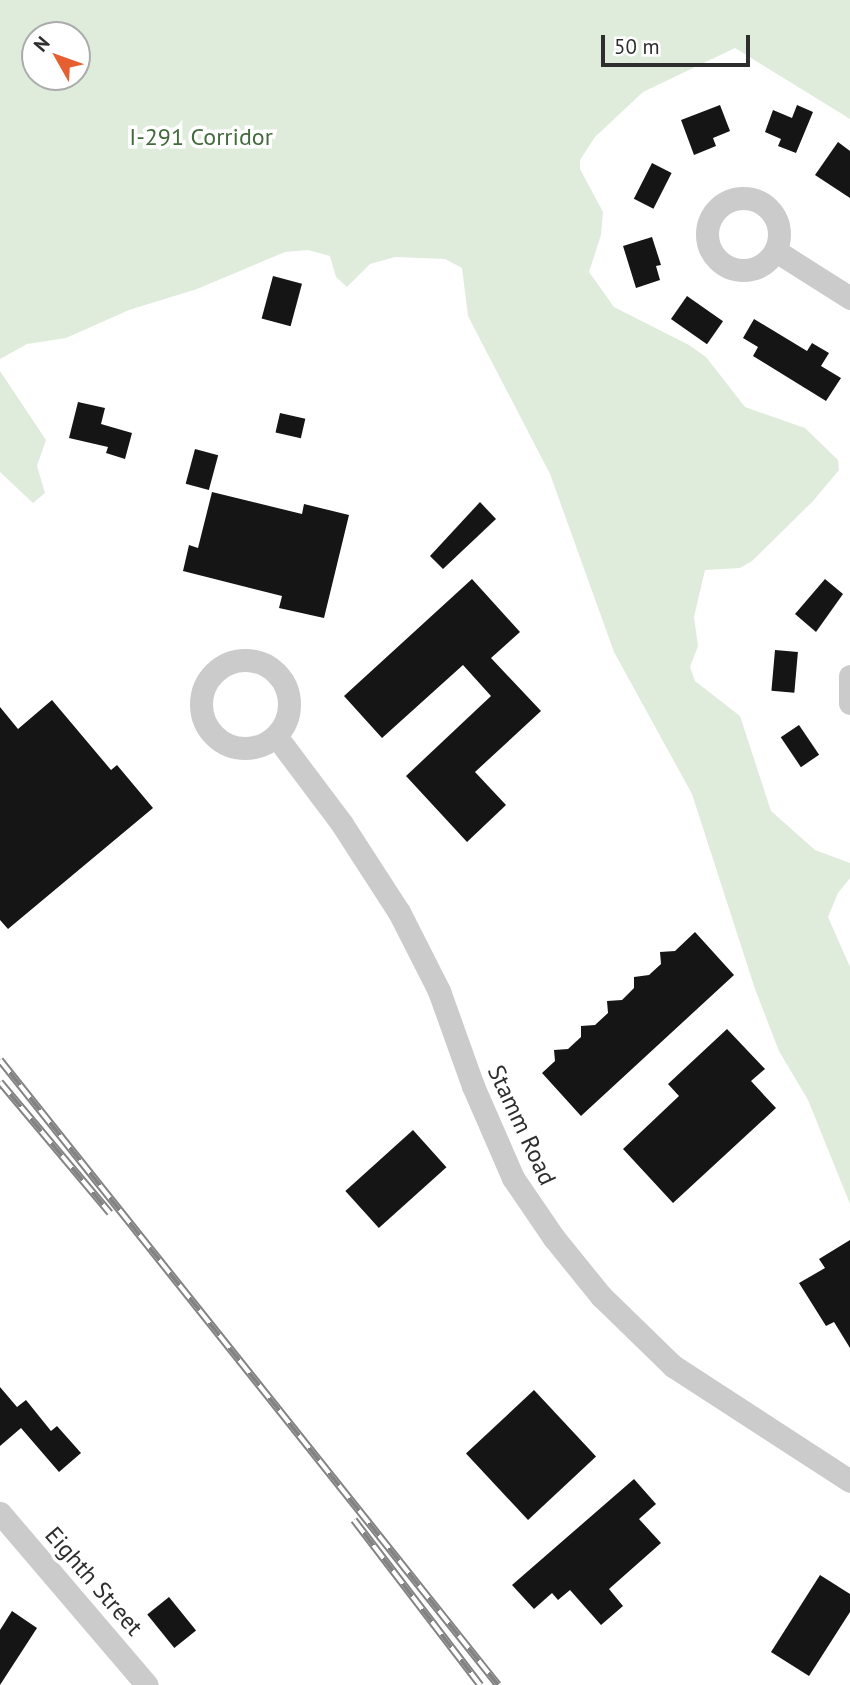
<!DOCTYPE html>
<style>
body{margin:0}
#map{position:relative;width:850px;height:1685px;overflow:hidden;background:#fff;font-family:"PT Sans",sans-serif}
div>[style]{position:absolute}
[style*='--x']{left:calc(var(--x)*1px);top:calc(var(--y)*1px);width:calc(var(--w)*1px);rotate:calc(var(--a)*1deg)}
.green>*{inset:0;background:#dfecdc}
.building>*{inset:0;background:#151515;transform-origin:0 0}
.minor>*{height:23px;margin:-11.5px;padding:0 11.5px;transform-origin:11.5px;border-radius:11.5px;background:#cbcbcb}
.minor>.ring{margin:-11.5px;padding:0;box-sizing:content-box;background:none;border:23px solid #cbcbcb;border-radius:50%}
.rail>*{height:8px;margin-top:-4px;transform-origin:0;background:repeating-linear-gradient(90deg,#fff 0 16px,#838383 0 32px);box-sizing:border-box;border-block:2px solid #838383}
span{translate:-50% -50%;white-space:nowrap;text-align:center;line-height:1.15;-webkit-text-stroke:7px #fff;paint-order:stroke}
.park-label{font-size:24px;color:#426a3c}
.street-label{font-size:24px;color:#2e2e2e}
.north{position:absolute;left:21px;top:21px;width:70px;height:70px;box-sizing:border-box;background:#fff;border:2px solid #ababab;border-radius:50%;rotate:310deg;font-size:19px;font-weight:700;line-height:28px;text-align:center;color:#2e2e2e}
.north::after{content:'';display:block;margin:auto;width:24px;height:32px;background:#e65f30;clip-path:polygon(50% 0,100% 100%,50% 72%,0 100%)}
.scale{position:absolute;left:601px;top:35px;width:149px;height:32px;box-sizing:border-box;border:4px solid #2e2e2e;border-top:0;padding-left:9px;font-size:21px;line-height:24px;white-space:nowrap;color:#2e2e2e;-webkit-text-stroke:5px #fff;paint-order:stroke}
</style>
<div id="map">
<div class="green">
<div style="clip-path:polygon(evenodd,0 0,850px 0,850px 119px,735px 48px,643px 92px,595px 137px,580px 160px,580px 169px,603px 212px,601px 235px,589px 272px,614px 307px,689px 345px,706px 357px,745px 407px,805px 428px,838px 460px,839px 470px,813px 501px,752px 561px,740px 568px,705px 570px,694px 617px,698px 646px,690px 667px,695px 681px,740px 716px,771px 811px,815px 850px,850px 863px,850px 878px,838px 893px,828px 917px,850px 967px,850px 1204px,808px 1100px,779px 1051px,755px 989px,692px 794px,614px 652px,550px 474px,468px 316px,462px 268px,445px 259px,395px 257px,370px 264px,347px 287px,336px 277px,330px 256px,308px 250px,285px 252px,197px 289px,129px 310px,66px 338px,27px 344px,0 359px,0 0,77px 35px,77px 77px,35px 77px,35px 35px,77px 35px)"></div>
<div style="clip-path:polygon(0 371px,46px 440px,37px 466px,45px 493px,33px 503px,0 472px)"></div>
</div>
<div class="building">
<div style="clip-path:polygon(720px 105px,730px 131px,713px 138px,716px 146px,694px 155px,681px 120px)"></div>
<div style="clip-path:polygon(797px 105px,813px 112px,796px 153px,778px 146px,781px 139px,765px 132px,773px 110px,792px 118px)"></div>
<div style="clip-path:polygon(838px 142px,850px 151px,850px 198px,815px 175px)"></div>
<div style="left:652px;top:163px;width:22px;height:40px;rotate:27deg"></div>
<div style="clip-path:polygon(652px 237px,661px 265px,656px 266px,660px 280px,636px 288px,623px 246px)"></div>
<div style="left:273px;top:276px;width:30px;height:44px;rotate:15deg"></div>
<div style="left:687px;top:296px;width:44px;height:28px;rotate:35deg"></div>
<div style="clip-path:polygon(754px 319px,807px 351px,812px 343px,829px 353px,821px 366px,841px 378px,826px 401px,753px 356px,758px 347px,743px 338px)"></div>
<div style="clip-path:polygon(78px 402px,105px 408px,101px 424px,132px 433px,125px 459px,106px 453px,108px 447px,69px 438px)"></div>
<div style="left:280px;top:413px;width:26px;height:20px;rotate:13deg"></div>
<div style="left:195px;top:449px;width:24px;height:36px;rotate:15deg"></div>
<div style="clip-path:polygon(212px 492px,302px 514px,304px 504px,349px 515px,324px 618px,279px 608px,282px 596px,183px 571px,189px 545px,198px 548px)"></div>
<div style="clip-path:polygon(480px 502px,496px 519px,443px 569px,430px 556px)"></div>
<div style="clip-path:polygon(472px 579px,520px 632px,491px 658px,541px 711px,475px 772px,506px 805px,467px 842px,406px 776px,491px 696px,463px 665px,382px 738px,344px 696px)"></div>
<div style="clip-path:polygon(825px 579px,843px 594px,816px 632px,795px 614px)"></div>
<div style="left:775px;top:650px;width:23px;height:41px;rotate:5deg"></div>
<div style="clip-path:polygon(52px 700px,111px 770px,117px 765px,153px 808px,8px 929px,0 920px,0 707px,18px 729px)"></div>
<div style="left:799px;top:725px;width:36px;height:22px;rotate:56deg"></div>
<div style="clip-path:polygon(695px 932px,734px 975px,581px 1116px,542px 1073px,555px 1061px,554px 1050px,568px 1049px,581px 1037px,581px 1026px,595px 1025px,608px 1013px,607px 1001px,622px 1000px,634px 988px,634px 977px,649px 975px,661px 964px,660px 952px,675px 951px)"></div>
<div style="clip-path:polygon(727px 1029px,765px 1069px,751px 1081px,776px 1108px,673px 1203px,623px 1149px,679px 1096px,668px 1084px)"></div>
<div style="left:413px;top:1130px;width:50px;height:91px;rotate:48deg"></div>
<div style="clip-path:polygon(850px 1240px,850px 1348px,834px 1322px,826px 1326px,799px 1283px,825px 1268px,819px 1259px)"></div>
<div style="clip-path:polygon(0 1387px,17px 1407px,26px 1400px,51px 1431px,57px 1426px,81px 1453px,59px 1472px,21px 1428px,0 1446px)"></div>
<div style="left:534px;top:1390px;width:91px;height:93px;rotate:47deg"></div>
<div style="clip-path:polygon(634px 1479px,656px 1504px,639px 1519px,661px 1543px,609px 1589px,623px 1606px,601px 1625px,570px 1590px,558px 1600px,552px 1593px,534px 1609px,512px 1585px)"></div>
<div style="clip-path:polygon(820px 1575px,850px 1594px,850px 1612px,809px 1676px,771px 1652px)"></div>
<div style="left:169px;top:1597px;width:43px;height:28px;rotate:51deg"></div>
<div style="clip-path:polygon(12px 1611px,37px 1628px,0 1685px,0 1630px)"></div>
</div>
<div class="minor">
<div class="ring" style="left:707px;top:198px;width:49px;height:49px"></div>
<div style="--x:776;--y:251;--w:88;--a:32.4"></div>
<div class="ring" style="left:201px;top:660px;width:65px;height:65px"></div>
<div style="--x:850;--y:676;--w:27;--a:90"></div>
<div style="--x:276;--y:736;--w:110;--a:53.1"></div>
<div style="--x:342;--y:824;--w:105;--a:57.1"></div>
<div style="--x:399;--y:912;--w:89;--a:63.1"></div>
<div style="--x:439;--y:991;--w:101;--a:70.3"></div>
<div style="--x:473;--y:1086;--w:100;--a:66.5"></div>
<div style="--x:513;--y:1178;--w:73;--a:55.7"></div>
<div style="--x:554;--y:1238;--w:75;--a:51"></div>
<div style="--x:601;--y:1296;--w:100;--a:44.2"></div>
<div style="--x:673;--y:1366;--w:211;--a:33"></div>
<div style="--x:0;--y:1513;--w:226;--a:49.5"></div>
</div>
<div class="rail">
<div style="--x:0;--y:1060;--w:799;--a:51.45"></div>
<div style="--x:0;--y:1082;--w:171;--a:50"></div>
<div style="--x:354;--y:1520;--w:208;--a:52.6"></div>
</div>
<div class="park-label">
<span style="left:201px;top:137px">I-291 Corridor</span>
</div>
<div class="street-label">
<span style="left:522px;top:1125px;rotate:65deg">Stamm Road</span>
<span style="left:94px;top:1581px;rotate:49deg">Eighth Street</span>
</div>
<div class="north">N</div>
<div class="scale">50 m</div>
</div>
